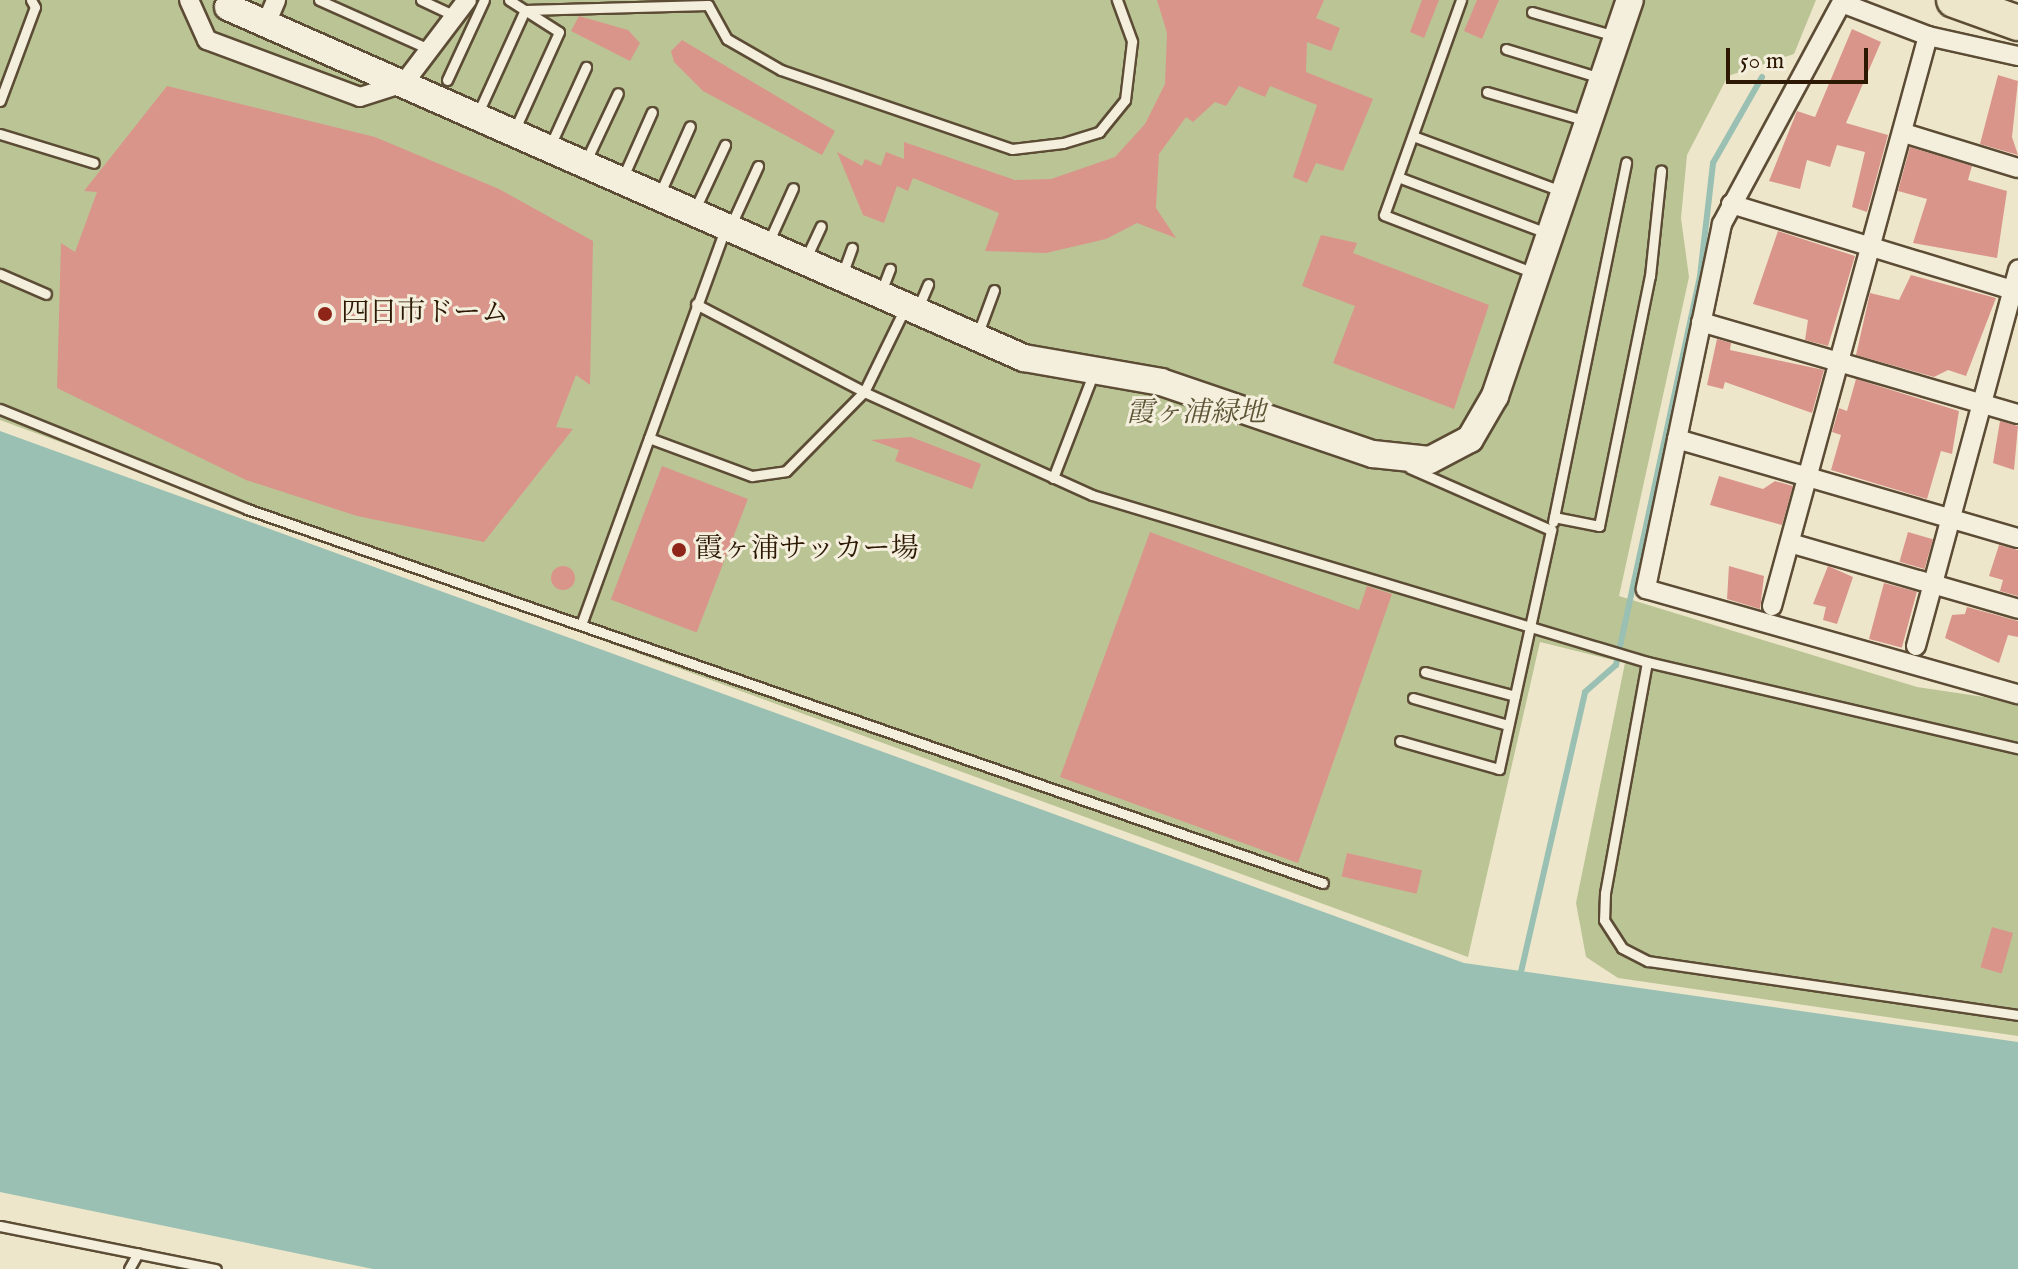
<!DOCTYPE html>
<meta charset="utf-8">
<style>
body{margin:0}
#map{position:relative;width:2018px;height:1269px;overflow:hidden;background:#eee6ca;font-family:"IM FELL English","Noto Serif JP",serif}
div>[style]{position:absolute}
[style*='--x']{left:calc(var(--x)*1px);top:calc(var(--y)*1px);width:calc(var(--w)*1px);rotate:calc(var(--a)*1deg)}
.green>*{inset:0;background:#bbc495}
.water>*{inset:0;background:#99c0b3}
.stream>*{height:6px;margin:-3px;padding:0 3px;transform-origin:3px;border-radius:3px;background:#99c0b3}
.building>*{inset:0;background:#da958b;transform-origin:0 0}
.round{border-radius:50%}
.roads{filter:drop-shadow(2px 0 #5c4c35) drop-shadow(-2px 0 #5c4c35) drop-shadow(0 2px #5c4c35) drop-shadow(0 -2px #5c4c35)}
.lane>*{height:9px;margin:-4.5px;padding:0 4.5px;transform-origin:4.5px;border-radius:4.5px;background:#f4efdd}
.street>*{height:18px;margin:-9px;padding:0 9px;transform-origin:9px;border-radius:9px;background:#f4efdd}
.secondary>*{height:26px;margin:-13px;padding:0 13px;transform-origin:13px;border-radius:13px;background:#f4efdd}
.highway>*{height:34px;margin:-17px;padding:0 17px;transform-origin:17px;border-radius:17px;background:#eee6ca}
.dots>*{width:22px;height:22px;translate:-50% -50%;box-sizing:border-box;border:4px solid #f4efdd;border-radius:50%}
span{translate:-50% -50%;white-space:nowrap;text-align:center;line-height:1.15;-webkit-text-stroke:6px #f4efdd;paint-order:stroke}
.poi-label{font-size:28px;color:#2c1803}
.left{translate:0 -50%;text-align:left}
.park-label{font-size:28px;color:#5e5436;font-style:italic}
.scale{position:absolute;left:1726px;top:48px;width:142px;height:36px;box-sizing:border-box;border:4px solid #2c1803;border-top:0;padding-left:10px;font-size:24px;line-height:28px;white-space:nowrap;color:#2c1803;-webkit-text-stroke:6px #f4efdd;paint-order:stroke}
</style>
<div id="map">
<div class="green">
<div style="clip-path:polygon(0 0,1816px 0,1794px 54px,1728px 76px,1687px 155px,1681px 218px,1689px 277px,1619px 596px,1917px 687px,2018px 702px,2018px 1036px,1618px 978px,1586px 957px,1576px 903px,1625px 663px,1540px 642px,1468px 957px,0 420px)"></div>
</div>
<div class="water">
<div style="clip-path:polygon(0 431px,1464px 963px,2018px 1042px,2018px 1269px,373px 1269px,0 1192px)"></div>
</div>
<div class="stream">
<div style="--x:1521;--y:972;--w:287;--a:-77.1"></div>
<div style="--x:1585;--y:692;--w:41;--a:-41.1"></div>
<div style="--x:1616;--y:665;--w:398;--a:-77.8"></div>
<div style="--x:1700;--y:276;--w:114;--a:-83.4"></div>
<div style="--x:1713;--y:163;--w:99;--a:-60.3"></div>
</div>
<div class="building">
<div style="clip-path:polygon(1157px 0,1324px 0,1316px 18px,1340px 28px,1331px 51px,1307px 42px,1306px 72px,1373px 99px,1343px 171px,1316px 163px,1307px 183px,1293px 177px,1317px 105px,1270px 86px,1265px 97px,1239px 86px,1226px 106px,1215px 102px,1193px 122px,1186px 117px,1159px 154px,1156px 208px,1176px 238px,1137px 223px,1106px 239px,1046px 253px,985px 251px,999px 213px,913px 178px,908px 191px,897px 186px,884px 223px,863px 215px,837px 152px,862px 166px,865px 159px,881px 166px,886px 152px,904px 159px,904px 142px,1015px 180px,1051px 179px,1115px 157px,1145px 124px,1165px 84px,1167px 33px)"></div>
<div style="clip-path:polygon(1422px 0,1439px 0,1424px 38px,1410px 32px)"></div>
<div style="clip-path:polygon(1477px 0,1499px 0,1482px 39px,1464px 31px)"></div>
<div style="clip-path:polygon(579px 16px,628px 30px,640px 43px,630px 61px,571px 31px)"></div>
<div style="clip-path:polygon(1852px 29px,1881px 42px,1846px 123px,1888px 135px,1867px 212px,1852px 207px,1865px 152px,1837px 145px,1830px 167px,1807px 160px,1800px 189px,1769px 181px,1797px 111px,1815px 117px)"></div>
<div style="clip-path:polygon(682px 40px,835px 131px,822px 155px,703px 91px,674px 62px,671px 51px)"></div>
<div style="clip-path:polygon(1998px 75px,2018px 81px,2012px 137px,2018px 155px,1980px 144px)"></div>
<div style="clip-path:polygon(167px 86px,375px 137px,499px 189px,593px 241px,590px 385px,576px 375px,556px 427px,573px 429px,484px 542px,357px 516px,246px 480px,57px 388px,61px 243px,75px 252px,97px 192px,84px 191px)"></div>
<div style="clip-path:polygon(1910px 147px,1972px 166px,1968px 180px,2007px 191px,1997px 258px,1913px 243px,1927px 199px,1898px 191px)"></div>
<div style="clip-path:polygon(1778px 231px,1855px 256px,1828px 346px,1805px 340px,1808px 320px,1753px 304px)"></div>
<div style="clip-path:polygon(1321px 235px,1357px 243px,1353px 253px,1489px 305px,1454px 409px,1333px 363px,1355px 306px,1302px 286px)"></div>
<div style="clip-path:polygon(1911px 275px,1996px 298px,1966px 376px,1948px 370px,1934px 377px,1856px 355px,1870px 293px,1899px 300px)"></div>
<div style="clip-path:polygon(1717px 339px,1731px 343px,1730px 350px,1824px 370px,1812px 413px,1725px 382px,1723px 389px,1707px 385px)"></div>
<div style="clip-path:polygon(1856px 379px,1959px 411px,1952px 454px,1941px 451px,1927px 499px,1831px 470px,1841px 435px,1832px 432px,1839px 408px,1847px 411px)"></div>
<div style="clip-path:polygon(2000px 421px,2018px 426px,2014px 470px,1993px 463px)"></div>
<div style="clip-path:polygon(911px 437px,981px 464px,972px 489px,895px 461px,899px 450px,871px 440px)"></div>
<div style="left:662px;top:466px;width:92px;height:143px;rotate:21deg"></div>
<div style="clip-path:polygon(1719px 476px,1763px 489px,1775px 481px,1793px 486px,1782px 525px,1710px 505px)"></div>
<div style="clip-path:polygon(1150px 532px,1359px 610px,1367px 586px,1392px 594px,1298px 863px,1060px 777px)"></div>
<div style="left:1908px;top:532px;width:26px;height:31px;rotate:16deg"></div>
<div style="clip-path:polygon(1999px 545px,2018px 550px,2018px 596px,2000px 591px,2003px 580px,1989px 576px)"></div>
<div class="round" style="left:551px;top:566px;width:24px;height:24px"></div>
<div style="clip-path:polygon(1729px 566px,1764px 576px,1760px 609px,1727px 599px)"></div>
<div style="clip-path:polygon(1828px 566px,1853px 577px,1837px 624px,1823px 620px,1826px 607px,1813px 604px)"></div>
<div style="left:1884px;top:583px;width:34px;height:58px;rotate:15deg"></div>
<div style="clip-path:polygon(1967px 607px,2018px 621px,2018px 637px,2008px 635px,1999px 663px,1945px 638px,1952px 615px,1965px 614px)"></div>
<div style="left:1347px;top:853px;width:77px;height:24px;rotate:13deg"></div>
<div style="left:1992px;top:927px;width:22px;height:42px;rotate:16deg"></div>
</div>
<div class="roads">
<div class="lane">
<div style="--x:319;--y:0;--w:120;--a:24"></div>
<div style="--x:421;--y:0;--w:38;--a:25"></div>
<div style="--x:509;--y:0;--w:59;--a:32.6"></div>
<div style="--x:559;--y:32;--w:107;--a:114.4"></div>
<div style="--x:1461;--y:0;--w:228;--a:109.7"></div>
<div style="--x:1384;--y:215;--w:161;--a:21.1"></div>
<div style="--x:1532;--y:12;--w:86;--a:16.1"></div>
<div style="--x:1506;--y:49;--w:99;--a:17"></div>
<div style="--x:447;--y:80;--w:88;--a:-65.2"></div>
<div style="--x:1487;--y:92;--w:104;--a:16.2"></div>
<div style="--x:0;--y:101;--w:100;--a:-69.6"></div>
<div style="--x:35;--y:7;--w:8;--a:-120"></div>
<div style="--x:478;--y:113;--w:113;--a:-65.5"></div>
<div style="--x:525;--y:10;--w:183;--a:-1.6"></div>
<div style="--x:708;--y:5;--w:39;--a:61"></div>
<div style="--x:727;--y:39;--w:62;--a:29.9"></div>
<div style="--x:781;--y:70;--w:244;--a:18.9"></div>
<div style="--x:1012;--y:149;--w:51;--a:-6.7"></div>
<div style="--x:1063;--y:143;--w:38;--a:-17"></div>
<div style="--x:1099;--y:132;--w:41;--a:-50.9"></div>
<div style="--x:1125;--y:100;--w:59;--a:-83.2"></div>
<div style="--x:1132;--y:41;--w:44;--a:-110.1"></div>
<div style="--x:0;--y:134;--w:98;--a:17.1"></div>
<div style="--x:1413;--y:136;--w:158;--a:20.4"></div>
<div style="--x:550;--y:146;--w:87;--a:-65.5"></div>
<div style="--x:585;--y:163;--w:77;--a:-64.8"></div>
<div style="--x:623;--y:177;--w:71;--a:-66"></div>
<div style="--x:1398;--y:177;--w:159;--a:20.6"></div>
<div style="--x:660;--y:193;--w:73;--a:-65.9"></div>
<div style="--x:695;--y:209;--w:71;--a:-64.9"></div>
<div style="--x:731;--y:225;--w:65;--a:-65.4"></div>
<div style="--x:769;--y:241;--w:58;--a:-65.6"></div>
<div style="--x:806;--y:258;--w:35;--a:-65"></div>
<div style="--x:0;--y:274;--w:50;--a:23.5"></div>
<div style="--x:842;--y:275;--w:29;--a:-70"></div>
<div style="--x:881;--y:292;--w:25;--a:-69"></div>
<div style="--x:696;--y:304;--w:190;--a:27.6"></div>
<div style="--x:864;--y:392;--w:250;--a:24.3"></div>
<div style="--x:1092;--y:495;--w:580;--a:16.75"></div>
<div style="--x:1647;--y:662;--w:381;--a:13.1"></div>
<div style="--x:918;--y:308;--w:26;--a:-67"></div>
<div style="--x:977;--y:336;--w:49;--a:-69.7"></div>
<div style="--x:0;--y:409;--w:266;--a:22"></div>
<div style="--x:247;--y:509;--w:1139;--a:19.17"></div>
<div style="--x:649;--y:438;--w:110;--a:20.3"></div>
<div style="--x:752;--y:476;--w:34;--a:-8"></div>
<div style="--x:786;--y:471;--w:111;--a:-45.4"></div>
<div style="--x:864;--y:392;--w:91;--a:-64"></div>
<div style="--x:1053;--y:478;--w:114;--a:-68.9"></div>
<div style="--x:1554;--y:517;--w:46;--a:11.3"></div>
<div style="--x:1599;--y:526;--w:255;--a:-78.5"></div>
<div style="--x:1650;--y:276;--w:106;--a:-84"></div>
<div style="--x:1553;--y:522;--w:367;--a:-78.5"></div>
<div style="--x:582;--y:622;--w:417;--a:-70"></div>
<div style="--x:1647;--y:662;--w:235;--a:100.3"></div>
<div style="--x:1605;--y:893;--w:27;--a:92"></div>
<div style="--x:1604;--y:920;--w:33;--a:57"></div>
<div style="--x:1622;--y:948;--w:29;--a:27"></div>
<div style="--x:1648;--y:961;--w:374;--a:8.3"></div>
<div style="--x:1425;--y:672;--w:93;--a:14.9"></div>
<div style="--x:1413;--y:698;--w:99;--a:15.9"></div>
<div style="--x:1400;--y:741;--w:103;--a:15.8"></div>
<div style="--x:1499;--y:769;--w:245;--a:-77.7"></div>
<div style="--x:1551;--y:530;--w:154;--a:-156.3"></div>
<div style="--x:0;--y:1226;--w:220;--a:11.3"></div>
<div style="--x:129;--y:1269;--w:18;--a:-61"></div>
</div>
<div class="street">
<div style="--x:189;--y:0;--w:44;--a:65.8"></div>
<div style="--x:207;--y:40;--w:163;--a:20.4"></div>
<div style="--x:360;--y:97;--w:46;--a:-17.7"></div>
<div style="--x:404;--y:83;--w:104;--a:-52.8"></div>
<div style="--x:1843;--y:0;--w:255;--a:118.4"></div>
<div style="--x:1722;--y:224;--w:373;--a:101.8"></div>
<div style="--x:1646;--y:589;--w:387;--a:15.8"></div>
<div style="--x:1842;--y:3;--w:92;--a:21"></div>
<div style="--x:1928;--y:36;--w:92;--a:12.5"></div>
<div style="--x:266;--y:24;--w:26;--a:-67"></div>
<div style="--x:1904;--y:133;--w:119;--a:17.1"></div>
<div style="--x:1731;--y:204;--w:300;--a:17"></div>
<div style="--x:1701;--y:322;--w:330;--a:16.2"></div>
<div style="--x:1677;--y:439;--w:355;--a:16.2"></div>
<div style="--x:1790;--y:543;--w:237;--a:16.1"></div>
<div style="--x:1772;--y:606;--w:591;--a:-74.69"></div>
<div style="--x:1916;--y:646;--w:390;--a:-74.8"></div>
</div>
<div class="secondary">
<div style="--x:228;--y:7;--w:870;--a:23.8"></div>
<div style="--x:1024;--y:358;--w:139;--a:9.9"></div>
<div style="--x:1161;--y:382;--w:224;--a:18.8"></div>
<div style="--x:1373;--y:454;--w:57;--a:6"></div>
<div style="--x:1430;--y:460;--w:45;--a:-27.7"></div>
<div style="--x:1470;--y:439;--w:50;--a:-59.8"></div>
<div style="--x:1495;--y:396;--w:418;--a:-71.2"></div>
</div>
<div class="highway">
<div style="--x:1954;--y:0;--w:68;--a:19.8"></div>
</div>
</div>
<div class="dots">
<div style="left:325px;top:314px;background:#8f2418"></div>
<div style="left:679px;top:550px;background:#8f2418"></div>
</div>
<div class="poi-label">
<span class="left" style="left:341px;top:314px">四日市ドーム</span>
<span class="left" style="left:695px;top:550px">霞ヶ浦サッカー場</span>
</div>
<div class="park-label">
<span style="left:1196px;top:414px">霞ヶ浦緑地</span>
</div>
<div class="scale">50 m</div>
</div>
